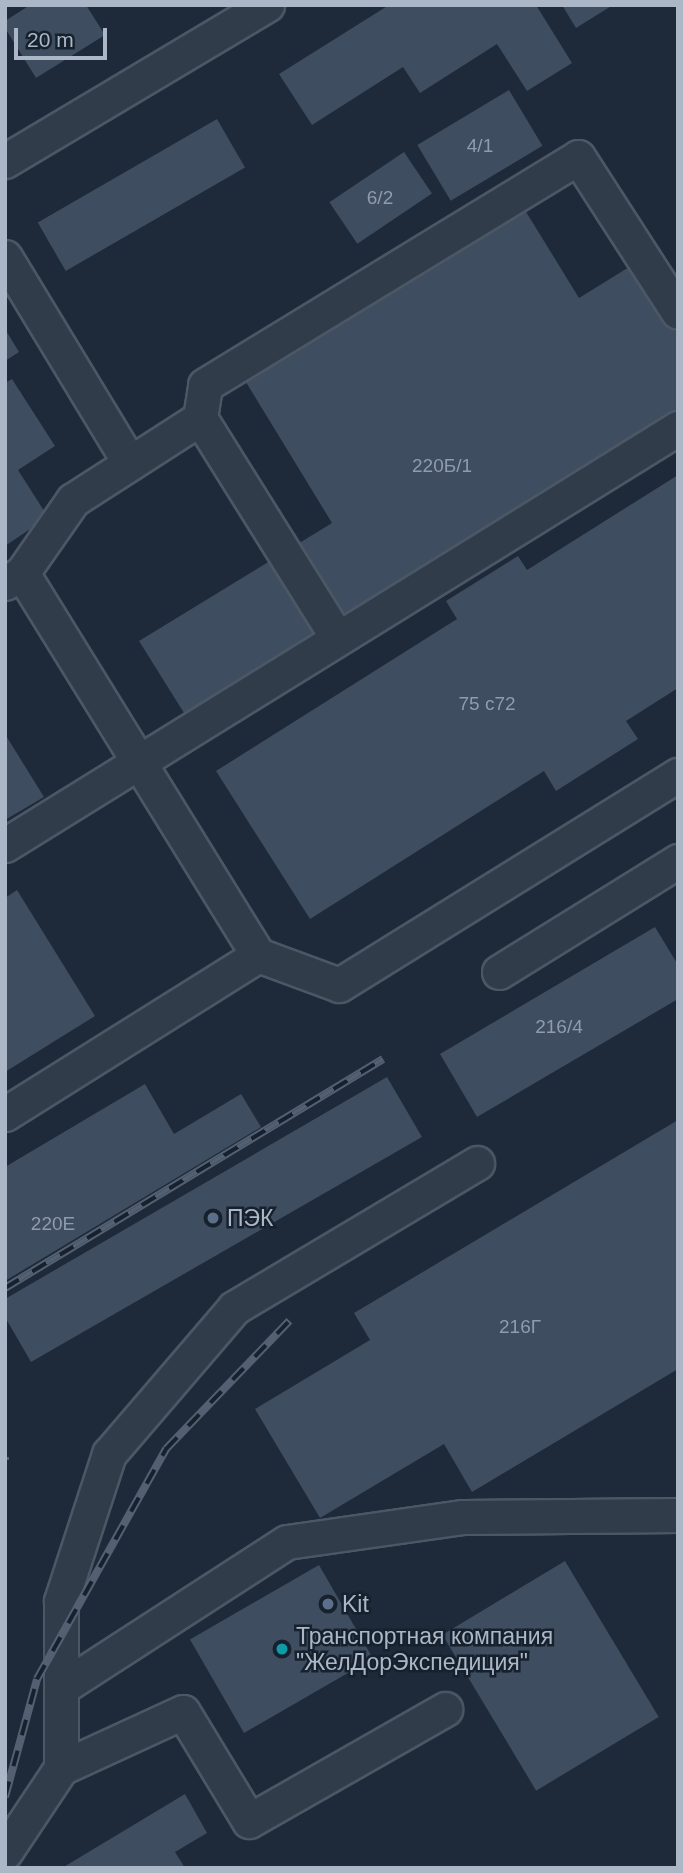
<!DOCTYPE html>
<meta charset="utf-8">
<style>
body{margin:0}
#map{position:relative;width:683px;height:1873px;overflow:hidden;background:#1e2a39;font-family:Helvetica,sans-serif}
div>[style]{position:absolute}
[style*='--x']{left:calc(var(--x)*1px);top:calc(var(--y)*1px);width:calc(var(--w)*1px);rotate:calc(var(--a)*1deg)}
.building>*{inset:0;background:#3e4d5f;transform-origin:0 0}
.roads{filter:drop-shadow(2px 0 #4c5765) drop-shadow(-2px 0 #4c5765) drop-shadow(0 2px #4c5765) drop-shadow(0 -2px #4c5765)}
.minor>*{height:33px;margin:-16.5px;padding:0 16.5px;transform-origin:16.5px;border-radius:16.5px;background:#313c4a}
.rail>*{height:8px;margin-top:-4px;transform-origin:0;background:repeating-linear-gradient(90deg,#17212e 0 16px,#536071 0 32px);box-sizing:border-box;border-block:2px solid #536071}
.dots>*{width:19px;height:19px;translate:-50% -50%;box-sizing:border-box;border:4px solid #17212e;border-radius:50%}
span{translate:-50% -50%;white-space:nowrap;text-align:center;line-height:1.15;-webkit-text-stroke:5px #17212e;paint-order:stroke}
.number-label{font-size:19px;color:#909cad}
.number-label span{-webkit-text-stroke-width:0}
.poi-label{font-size:23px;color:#abb7c7}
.left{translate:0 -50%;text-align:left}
.frame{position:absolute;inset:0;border:7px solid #abb7c7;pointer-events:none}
.scale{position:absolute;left:14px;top:28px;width:93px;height:32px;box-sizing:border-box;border:4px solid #abb7c7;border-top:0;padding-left:9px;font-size:21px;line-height:24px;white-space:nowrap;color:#abb7c7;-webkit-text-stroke:5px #17212e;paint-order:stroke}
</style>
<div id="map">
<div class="building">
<div style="clip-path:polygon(30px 5px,86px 5px,105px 35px,36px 78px,5px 28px,5px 21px)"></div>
<div style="clip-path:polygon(389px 5px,536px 5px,572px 63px,527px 91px,497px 44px,420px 93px,403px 67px,312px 125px,279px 74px)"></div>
<div style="clip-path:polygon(562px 5px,613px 5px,576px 28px)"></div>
<div style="left:509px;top:90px;width:65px;height:107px;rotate:59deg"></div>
<div style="left:217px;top:119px;width:56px;height:207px;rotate:60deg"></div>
<div style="left:404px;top:152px;width:50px;height:90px;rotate:56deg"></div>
<div style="clip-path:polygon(520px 202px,579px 298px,634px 264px,678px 335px,678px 410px,184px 713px,139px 641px,332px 523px,241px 374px)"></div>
<div style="clip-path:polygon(5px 329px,19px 352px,5px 361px)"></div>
<div style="clip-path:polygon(12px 379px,55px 446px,18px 470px,48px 517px,5px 546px,5px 383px)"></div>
<div style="clip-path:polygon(678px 475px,678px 688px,626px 721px,638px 739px,556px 791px,544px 771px,310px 919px,216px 771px,457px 619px,446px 601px,518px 556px,527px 570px)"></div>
<div style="clip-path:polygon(5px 734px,44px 797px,5px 820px)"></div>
<div style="clip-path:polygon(17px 890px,95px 1016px,5px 1072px,5px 898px)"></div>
<div style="clip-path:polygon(655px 927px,678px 965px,678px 999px,477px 1117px,440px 1054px)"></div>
<div style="clip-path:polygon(387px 1077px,422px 1137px,31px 1362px,5px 1317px,5px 1299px)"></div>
<div style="clip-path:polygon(145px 1084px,174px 1134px,241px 1094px,261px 1127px,5px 1281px,5px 1167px)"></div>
<div style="clip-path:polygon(678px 1120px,678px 1369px,472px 1492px,444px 1444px,320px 1518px,255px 1409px,370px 1340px,354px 1313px)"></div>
<div style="left:565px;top:1561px;width:182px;height:143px;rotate:59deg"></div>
<div style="left:319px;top:1565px;width:108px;height:149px;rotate:60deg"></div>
<div style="clip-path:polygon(185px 1794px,207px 1833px,175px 1852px,185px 1868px,62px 1868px)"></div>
</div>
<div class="roads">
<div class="minor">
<div style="--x:5;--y:161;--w:305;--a:-30.8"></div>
<div style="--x:5;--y:257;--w:241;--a:58.8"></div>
<div style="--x:200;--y:418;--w:33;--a:-81"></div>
<div style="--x:205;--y:385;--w:437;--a:-31.4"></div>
<div style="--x:578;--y:157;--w:184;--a:57.2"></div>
<div style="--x:22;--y:573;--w:89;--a:-55.1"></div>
<div style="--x:73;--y:500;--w:151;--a:-32.8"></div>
<div style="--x:200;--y:418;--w:258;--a:58"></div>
<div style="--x:5;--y:583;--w:20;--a:-30"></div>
<div style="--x:22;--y:573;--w:449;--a:58.3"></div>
<div style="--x:5;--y:845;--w:792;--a:-31.78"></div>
<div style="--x:499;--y:972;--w:211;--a:-31.8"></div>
<div style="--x:5;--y:1114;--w:299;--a:-32.1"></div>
<div style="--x:258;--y:955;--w:86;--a:20.3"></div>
<div style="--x:339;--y:985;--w:399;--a:-31.8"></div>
<div style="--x:61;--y:1688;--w:269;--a:-32.9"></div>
<div style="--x:287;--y:1542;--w:178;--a:-8.1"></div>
<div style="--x:463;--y:1517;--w:215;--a:-0.5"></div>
<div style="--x:61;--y:1768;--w:134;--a:-24.7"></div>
<div style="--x:183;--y:1712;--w:127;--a:58.8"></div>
<div style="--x:249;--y:1821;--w:226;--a:-29.7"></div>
<div style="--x:5;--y:1852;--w:101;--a:-56.3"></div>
<div style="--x:61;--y:1768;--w:167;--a:-90"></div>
<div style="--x:61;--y:1601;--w:155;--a:-71.9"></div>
<div style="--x:109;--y:1454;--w:192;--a:-49.4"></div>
<div style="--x:234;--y:1308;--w:283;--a:-30.8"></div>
</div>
</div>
<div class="rail">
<div style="--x:5;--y:1288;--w:442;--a:-31.2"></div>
<div style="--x:5;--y:1457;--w:3;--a:90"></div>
<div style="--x:5;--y:1797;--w:122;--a:-74.8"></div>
<div style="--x:37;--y:1679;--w:264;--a:-60.7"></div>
<div style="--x:166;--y:1449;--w:178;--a:-46.1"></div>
</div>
<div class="dots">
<div style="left:213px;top:1218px;background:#5c6f8a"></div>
<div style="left:328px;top:1604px;background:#5c6f8a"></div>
<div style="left:282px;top:1649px;background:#0f9aa8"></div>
</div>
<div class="number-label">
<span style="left:480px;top:146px">4/1</span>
<span style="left:380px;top:198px">6/2</span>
<span style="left:442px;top:466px">220Б/1</span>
<span style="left:487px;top:704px">75 с72</span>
<span style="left:559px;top:1027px">216/4</span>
<span style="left:53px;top:1224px">220Е</span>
<span style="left:520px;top:1327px">216Г</span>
</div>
<div class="poi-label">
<span class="left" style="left:227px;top:1218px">ПЭК</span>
<span class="left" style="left:342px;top:1604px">Kit</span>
<span class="left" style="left:296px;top:1649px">Транспортная компания<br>"ЖелДорЭкспедиция"</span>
</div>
<div class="frame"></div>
<div class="scale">20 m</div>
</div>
